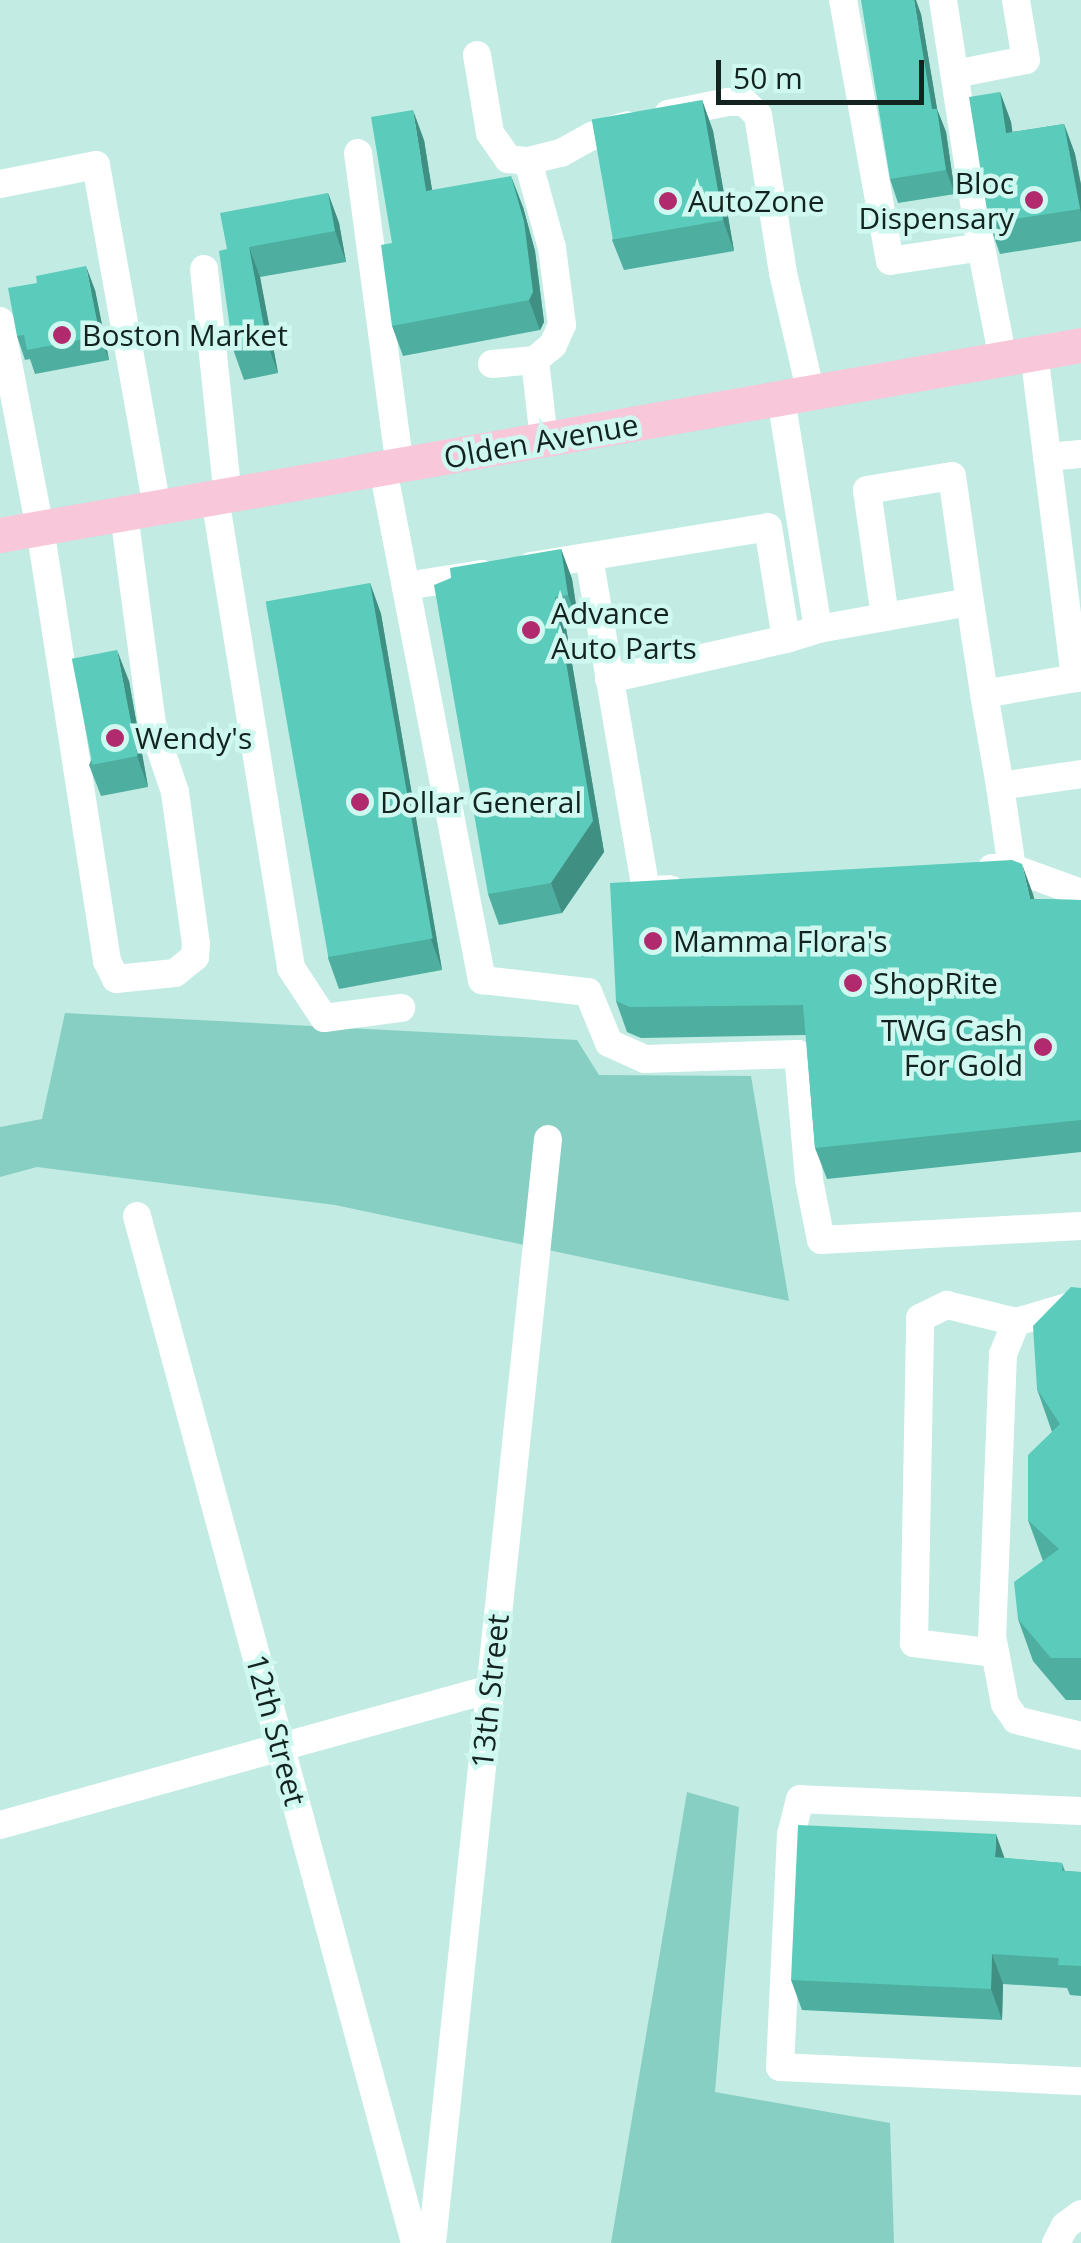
<!DOCTYPE html>
<style>
body{margin:0}
#map{position:relative;width:1081px;height:2243px;overflow:hidden;background:#c1ebe3;font-family:"Open Sans",sans-serif}
div>[style]{position:absolute}
[style*='--x']{left:calc(var(--x)*1px);top:calc(var(--y)*1px);width:calc(var(--w)*1px);rotate:calc(var(--a)*1deg)}
.green>*{inset:0;background:#88cfc3}
.minor>*{height:28px;margin:-14px;padding:0 14px;transform-origin:14px;border-radius:14px;background:#fff}
.major>*{height:35px;margin:-17.5px;padding:0 17.5px;transform-origin:17.5px;border-radius:17.5px;background:#f8c7da}
.wall>*{inset:0;background:#4eafa1}
.shaded-wall>*{inset:0;background:#408f83}
.building>*{inset:0;background:#5bccbb;transform-origin:0 0}
.dots>*{width:28px;height:28px;translate:-50% -50%;box-sizing:border-box;border:5px solid #cef8f0;border-radius:50%}
span{translate:-50% -50%;white-space:nowrap;text-align:center;line-height:1.15;-webkit-text-stroke:9px #cef8f0;paint-order:stroke}
.poi-label{font-size:30px;color:#132320}
.right{translate:-100% -50%;text-align:right}
.left{translate:0 -50%;text-align:left}
.street-label{font-size:30px;color:#132320}
.scale{position:absolute;left:716px;top:60px;width:208px;height:45px;box-sizing:border-box;border:5px solid #132320;border-top:0;padding-left:12px;font-size:30px;line-height:35px;white-space:nowrap;color:#132320;-webkit-text-stroke:8px #cef8f0;paint-order:stroke}
</style>
<div id="map">
<div class="green">
<div style="clip-path:polygon(65px 1013px,577px 1040px,599px 1075px,751px 1076px,789px 1301px,335px 1205px,37px 1167px,0 1177px,0 1127px,42px 1119px)"></div>
<div style="clip-path:polygon(687px 1792px,739px 1807px,715px 2092px,890px 2123px,894px 2243px,611px 2243px)"></div>
</div>
<div class="minor">
<div style="--x:843;--y:0;--w:265;--a:79.8"></div>
<div style="--x:890;--y:261;--w:92;--a:-8.7"></div>
<div style="--x:981;--y:247;--w:114;--a:78.9"></div>
<div style="--x:943;--y:0;--w:250;--a:81.3"></div>
<div style="--x:477;--y:55;--w:79;--a:80.5"></div>
<div style="--x:490;--y:133;--w:32;--a:55"></div>
<div style="--x:508;--y:159;--w:20;--a:6"></div>
<div style="--x:528;--y:161;--w:34;--a:-14"></div>
<div style="--x:561;--y:153;--w:35;--a:-29"></div>
<div style="--x:592;--y:136;--w:37;--a:-17"></div>
<div style="--x:955;--y:74;--w:72;--a:-11.2"></div>
<div style="--x:1026;--y:60;--w:61;--a:-99.5"></div>
<div style="--x:668;--y:114;--w:61;--a:-11.3"></div>
<div style="--x:728;--y:102;--w:16;--a:0"></div>
<div style="--x:744;--y:102;--w:19;--a:43"></div>
<div style="--x:758;--y:115;--w:160;--a:81"></div>
<div style="--x:783;--y:273;--w:123;--a:76.9"></div>
<div style="--x:358;--y:153;--w:316;--a:82.4"></div>
<div style="--x:0;--y:184;--w:98;--a:-11.2"></div>
<div style="--x:96;--y:165;--w:349;--a:79.9"></div>
<div style="--x:204;--y:269;--w:228;--a:84"></div>
<div style="--x:0;--y:321;--w:211;--a:79.1"></div>
<div style="--x:40;--y:528;--w:438;--a:81.2"></div>
<div style="--x:107;--y:961;--w:20;--a:63"></div>
<div style="--x:116;--y:979;--w:59;--a:-5.8"></div>
<div style="--x:175;--y:973;--w:26;--a:-39"></div>
<div style="--x:195;--y:957;--w:13;--a:-86"></div>
<div style="--x:196;--y:944;--w:153;--a:-97.9"></div>
<div style="--x:175;--y:792;--w:72;--a:-108.7"></div>
<div style="--x:152;--y:724;--w:212;--a:-97.6"></div>
<div style="--x:1034;--y:353;--w:328;--a:82.8"></div>
<div style="--x:535;--y:360;--w:81;--a:83.6"></div>
<div style="--x:492;--y:364;--w:43;--a:-5.3"></div>
<div style="--x:535;--y:360;--w:23;--a:-40"></div>
<div style="--x:553;--y:345;--w:22;--a:-66"></div>
<div style="--x:562;--y:325;--w:78;--a:-97.4"></div>
<div style="--x:552;--y:248;--w:90;--a:-105.4"></div>
<div style="--x:781;--y:398;--w:234;--a:80.9"></div>
<div style="--x:1047;--y:457;--w:34;--a:-5"></div>
<div style="--x:383;--y:469;--w:521;--a:79.04"></div>
<div style="--x:482;--y:980;--w:107;--a:6.5"></div>
<div style="--x:588;--y:992;--w:55;--a:67.6"></div>
<div style="--x:609;--y:1043;--w:39;--a:24"></div>
<div style="--x:645;--y:1059;--w:153;--a:-1.9"></div>
<div style="--x:798;--y:1054;--w:126;--a:85"></div>
<div style="--x:809;--y:1180;--w:61;--a:78.7"></div>
<div style="--x:821;--y:1240;--w:260;--a:-3.1"></div>
<div style="--x:215;--y:498;--w:476;--a:80.8"></div>
<div style="--x:291;--y:968;--w:60;--a:56.6"></div>
<div style="--x:324;--y:1018;--w:78;--a:-7.4"></div>
<div style="--x:589;--y:557;--w:338;--a:80.3"></div>
<div style="--x:646;--y:890;--w:24;--a:-2"></div>
<div style="--x:531;--y:566;--w:240;--a:-9.3"></div>
<div style="--x:768;--y:527;--w:113;--a:80.9"></div>
<div style="--x:786;--y:639;--w:34;--a:-17"></div>
<div style="--x:818;--y:629;--w:154;--a:-10.1"></div>
<div style="--x:970;--y:602;--w:93;--a:81.3"></div>
<div style="--x:406;--y:586;--w:78;--a:-8.9"></div>
<div style="--x:885;--y:617;--w:128;--a:-98.1"></div>
<div style="--x:867;--y:490;--w:86;--a:-9.4"></div>
<div style="--x:952;--y:476;--w:127;--a:81.9"></div>
<div style="--x:1081;--y:677;--w:98;--a:170.1"></div>
<div style="--x:984;--y:694;--w:93;--a:80.1"></div>
<div style="--x:1000;--y:786;--w:82;--a:-8.4"></div>
<div style="--x:609;--y:679;--w:181;--a:-12.7"></div>
<div style="--x:1000;--y:786;--w:83;--a:81.7"></div>
<div style="--x:992;--y:868;--w:20;--a:0"></div>
<div style="--x:1012;--y:868;--w:73;--a:19.9"></div>
<div style="--x:137;--y:1216;--w:1064;--a:74.85"></div>
<div style="--x:1081;--y:1303;--w:68;--a:163.7"></div>
<div style="--x:1016;--y:1322;--w:35;--a:112"></div>
<div style="--x:1003;--y:1354;--w:282;--a:92.2"></div>
<div style="--x:992;--y:1636;--w:69;--a:79.2"></div>
<div style="--x:1005;--y:1704;--w:19;--a:55"></div>
<div style="--x:1016;--y:1720;--w:67;--a:13.8"></div>
<div style="--x:995;--y:1653;--w:82;--a:-173"></div>
<div style="--x:914;--y:1643;--w:325;--a:-88.9"></div>
<div style="--x:920;--y:1318;--w:30;--a:-26"></div>
<div style="--x:947;--y:1305;--w:71;--a:13.8"></div>
<div style="--x:1081;--y:1811;--w:281;--a:-177.6"></div>
<div style="--x:800;--y:1799;--w:36;--a:104"></div>
<div style="--x:791;--y:1834;--w:233;--a:92.7"></div>
<div style="--x:780;--y:2067;--w:301;--a:2.7"></div>
<div style="--x:0;--y:1825;--w:509;--a:-15.51"></div>
<div style="--x:432;--y:2243;--w:1110;--a:-84"></div>
<div style="--x:1056;--y:2243;--w:19;--a:-62"></div>
<div style="--x:1065;--y:2226;--w:20;--a:-37"></div>
</div>
<div class="major">
<div style="--x:0;--y:535;--w:1098;--a:-9.97"></div>
</div>
<div class="wall">
<div style="clip-path:polygon(921px 14px,937px 109px,946px 132px,955px 194px,898px 203px,890px 179px)"></div>
<div style="clip-path:polygon(1000px 92px,1011px 122px,1012px 132px,1064px 124px,1075px 154px,1081px 185px,1081px 241px,1000px 254px,989px 223px)"></div>
<div style="clip-path:polygon(702px 100px,713px 131px,734px 251px,624px 270px,612px 240px)"></div>
<div style="clip-path:polygon(424px 140px,432px 190px,523px 207px,535px 251px,544px 322px,540px 330px,403px 356px,392px 326px)"></div>
<div style="clip-path:polygon(328px 193px,339px 223px,346px 262px,260px 277px,278px 373px,244px 380px,233px 349px,227px 249px)"></div>
<div style="clip-path:polygon(95px 290px,109px 360px,35px 374px,30px 359px,25px 360px,17px 336px)"></div>
<div style="clip-path:polygon(561px 549px,572px 579px,579px 625px,566px 628px,604px 852px,562px 913px,499px 925px,488px 894px)"></div>
<div style="clip-path:polygon(370px 583px,381px 614px,442px 970px,339px 989px,328px 958px)"></div>
<div style="clip-path:polygon(129px 681px,148px 787px,101px 796px,89px 765px)"></div>
<div style="clip-path:polygon(1034px 899px,1081px 900px,1081px 1152px,827px 1179px,815px 1148px,806px 1035px,641px 1038px,627px 1032px,616px 1001px)"></div>
<div style="clip-path:polygon(1081px 1288px,1081px 1700px,1066px 1700px,1033px 1661px,1018px 1619px,1043px 1561px,1028px 1520px,1052px 1432px,1037px 1389px)"></div>
<div style="clip-path:polygon(1004px 1858px,1062px 1863px,1065px 1871px,1081px 1872px,1081px 1996px,1070px 1995px,1067px 1988px,1003px 1984px,1002px 2020px,802px 2010px,791px 1980px)"></div>
</div>
<div class="shaded-wall">
<div style="clip-path:polygon(914px 0,916px 0,921px 14px,941px 132px,937px 109px,946px 132px,955px 194px,946px 170px,932px 109px)"></div>
<div style="clip-path:polygon(1000px 92px,1011px 122px,1017px 163px,1006px 133px)"></div>
<div style="clip-path:polygon(702px 100px,713px 131px,734px 251px,723px 220px)"></div>
<div style="clip-path:polygon(413px 110px,424px 140px,437px 221px,426px 191px)"></div>
<div style="clip-path:polygon(1064px 124px,1075px 154px,1081px 185px,1081px 213px)"></div>
<div style="clip-path:polygon(511px 176px,523px 207px,535px 251px,544px 322px,540px 330px,529px 300px)"></div>
<div style="clip-path:polygon(328px 193px,339px 223px,346px 262px,335px 231px)"></div>
<div style="clip-path:polygon(249px 247px,260px 277px,278px 373px,267px 343px)"></div>
<div style="clip-path:polygon(86px 266px,95px 290px,109px 360px,100px 336px)"></div>
<div style="clip-path:polygon(561px 549px,572px 579px,579px 625px,568px 595px)"></div>
<div style="clip-path:polygon(370px 583px,381px 614px,442px 970px,431px 939px)"></div>
<div style="clip-path:polygon(555px 597px,566px 628px,604px 852px,562px 913px,551px 883px)"></div>
<div style="clip-path:polygon(117px 650px,129px 681px,148px 787px,137px 756px)"></div>
<div style="clip-path:polygon(1022px 864px,1033px 894px,1042px 929px,1030px 899px)"></div>
<div style="clip-path:polygon(996px 1834px,1007px 1865px,995px 1857px)"></div>
<div style="clip-path:polygon(992px 1954px,1003px 1984px,1002px 2020px,991px 1989px)"></div>
</div>
<div class="building">
<div style="clip-path:polygon(861px 0,914px 0,932px 109px,937px 109px,946px 170px,890px 179px)"></div>
<div style="clip-path:polygon(1000px 92px,1006px 133px,1064px 124px,1080px 209px,989px 223px,969px 97px)"></div>
<div style="left:702px;top:100px;width:122px;height:112px;rotate:80deg"></div>
<div style="clip-path:polygon(413px 110px,426px 191px,511px 176px,524px 221px,533px 292px,529px 300px,392px 326px,381px 245px,392px 243px,371px 117px)"></div>
<div style="clip-path:polygon(328px 193px,335px 231px,249px 247px,267px 343px,233px 349px,219px 251px,227px 249px,220px 213px)"></div>
<div style="clip-path:polygon(86px 266px,100px 336px,27px 350px,24px 335px,17px 336px,8px 288px,37px 283px,36px 276px)"></div>
<div style="clip-path:polygon(561px 549px,568px 595px,555px 597px,593px 821px,551px 883px,488px 894px,434px 585px,451px 578px,450px 568px)"></div>
<div style="left:370px;top:583px;width:361px;height:106px;rotate:80deg"></div>
<div style="left:117px;top:650px;width:108px;height:46px;rotate:79deg"></div>
<div style="clip-path:polygon(1012px 860px,1022px 864px,1030px 899px,1081px 900px,1081px 1120px,815px 1148px,803px 1005px,630px 1007px,616px 1001px,610px 883px)"></div>
<div style="clip-path:polygon(1071px 1287px,1081px 1288px,1081px 1658px,1051px 1658px,1018px 1619px,1014px 1582px,1059px 1549px,1028px 1520px,1028px 1455px,1060px 1424px,1037px 1389px,1033px 1326px)"></div>
<div style="clip-path:polygon(798px 1825px,996px 1834px,995px 1857px,1062px 1863px,1062px 1871px,1081px 1872px,1081px 1966px,1058px 1965px,1059px 1958px,992px 1954px,991px 1989px,791px 1980px)"></div>
</div>
<div class="dots">
<div style="left:1034px;top:200px;background:#b12a6e"></div>
<div style="left:668px;top:201px;background:#b12a6e"></div>
<div style="left:62px;top:335px;background:#b12a6e"></div>
<div style="left:531px;top:630px;background:#b12a6e"></div>
<div style="left:115px;top:738px;background:#b12a6e"></div>
<div style="left:360px;top:802px;background:#b12a6e"></div>
<div style="left:653px;top:941px;background:#b12a6e"></div>
<div style="left:853px;top:983px;background:#b12a6e"></div>
<div style="left:1043px;top:1047px;background:#b12a6e"></div>
</div>
<div class="poi-label">
<span class="right" style="left:1014px;top:200px">Bloc<br>Dispensary</span>
<span class="left" style="left:688px;top:201px">AutoZone</span>
<span class="left" style="left:82px;top:335px">Boston Market</span>
<span class="left" style="left:551px;top:630px">Advance<br>Auto Parts</span>
<span class="left" style="left:135px;top:738px">Wendy's</span>
<span class="left" style="left:380px;top:802px">Dollar General</span>
<span class="left" style="left:673px;top:941px">Mamma Flora's</span>
<span class="left" style="left:873px;top:983px">ShopRite</span>
<span class="right" style="left:1023px;top:1047px">TWG Cash<br>For Gold</span>
</div>
<div class="street-label">
<span style="left:541px;top:441px;rotate:-10deg">Olden Avenue</span>
<span style="left:490px;top:1691px;rotate:-84deg">13th Street</span>
<span style="left:276px;top:1730px;rotate:75deg">12th Street</span>
</div>
<div class="scale">50 m</div>
</div>
